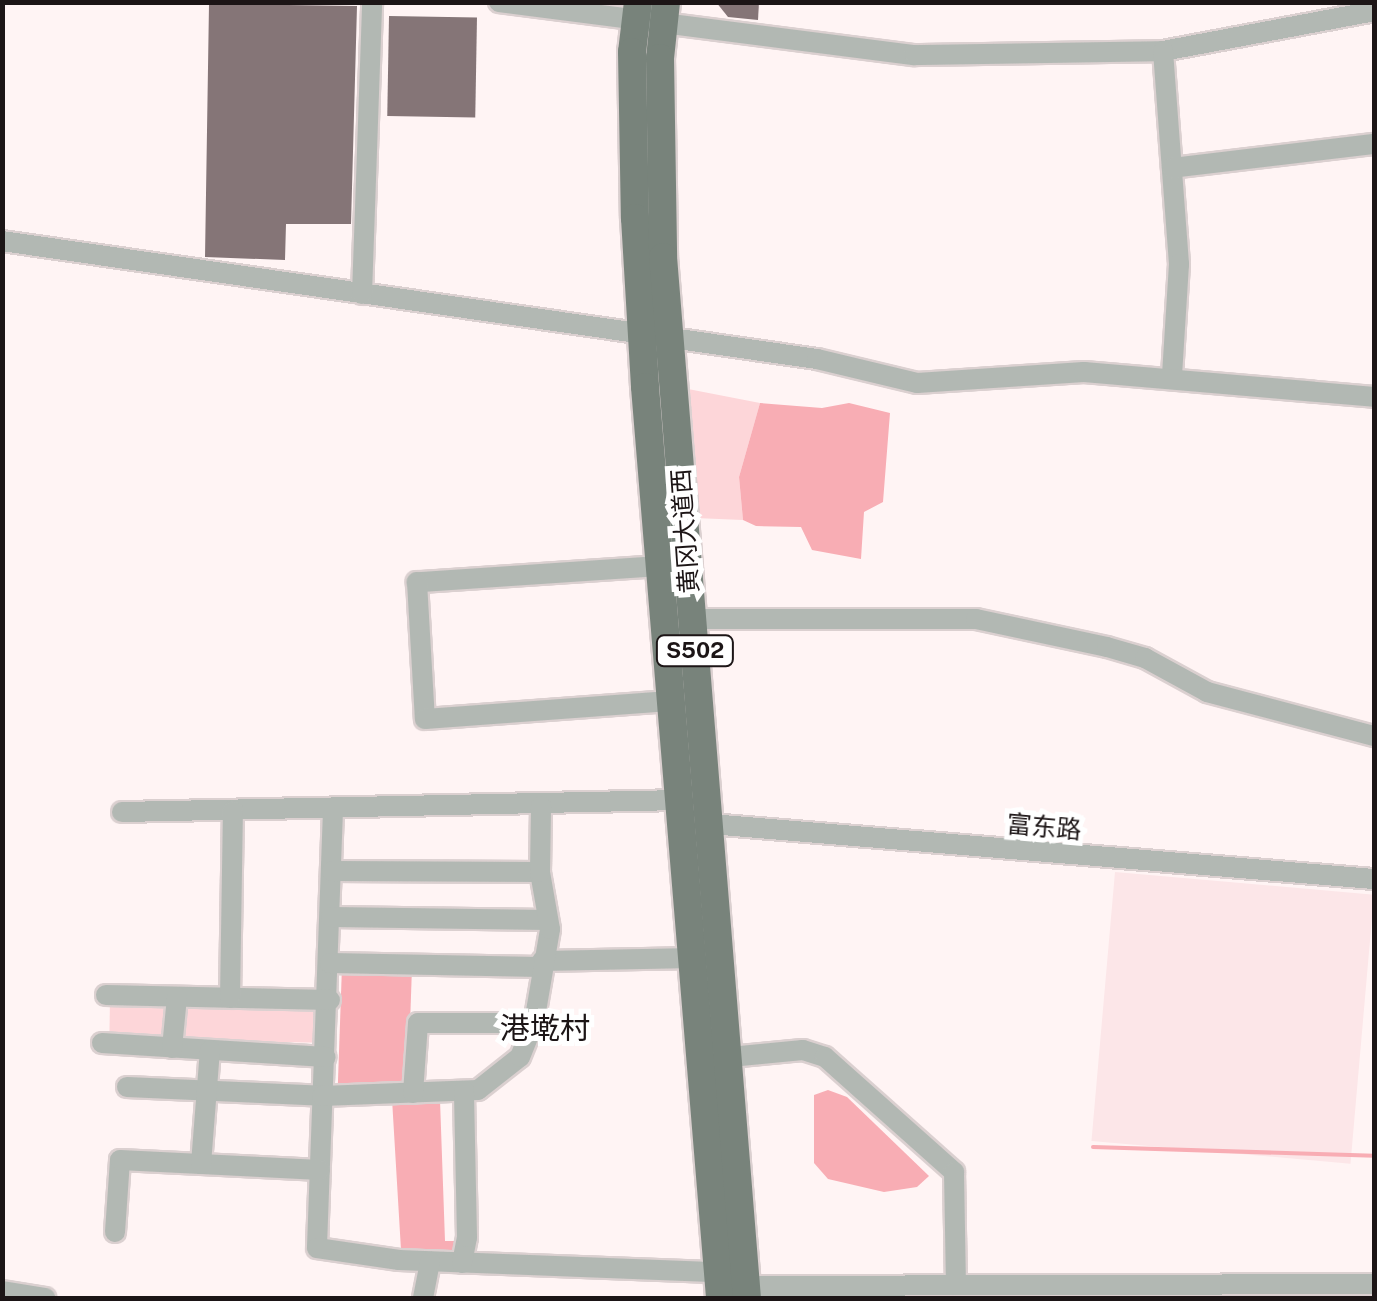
<!DOCTYPE html>
<meta charset="utf-8">
<style>
body{margin:0}
#map{position:relative;width:1377px;height:1301px;overflow:hidden;background:#fff4f4;font-family:"Public Sans","Noto Sans SC",sans-serif}
div>[style]{position:absolute}
[style*='--x']{left:calc(var(--x)*1px);top:calc(var(--y)*1px);width:calc(var(--w)*1px);rotate:calc(var(--a)*1deg)}
.built>*{inset:0;background:#fce6e8;transform-origin:0 0}
.green>*{inset:0;background:#fdd6d9;transform-origin:0 0}
.water>*{inset:0;background:#f8adb4;transform-origin:0 0}
.stream>*{height:4px;margin:-2px;padding:0 2px;transform-origin:2px;border-radius:2px;background:#f8adb4}
.building>*{inset:0;background:#857577;transform-origin:0 0}
.roads{filter:drop-shadow(2px 0 #dbd0d0) drop-shadow(-2px 0 #dbd0d0) drop-shadow(0 2px #dbd0d0) drop-shadow(0 -2px #dbd0d0)}
.minor>*{height:20px;margin:-10px;padding:0 10px;transform-origin:10px;border-radius:10px;background:#b2b8b3}
.major>*{height:28px;margin:-14px;padding:0 14px;transform-origin:14px;border-radius:14px;background:#78837b}
span{translate:-50% -50%;white-space:nowrap;text-align:center;line-height:1.15;-webkit-text-stroke:10px #fff;paint-order:stroke}
.shield-label span{padding:2px 8px;background:#fff;border:2px solid;border-radius:8px;-webkit-text-stroke-width:0}
.shield-label{font-size:22px;color:#1c1516;font-weight:700}
.street-label{font-size:25px;color:#1c1516}
.quarter-label{font-size:30px;color:#1c1516}
.frame{position:absolute;inset:0;border:5px solid #1c1516;pointer-events:none}
</style>
<div id="map">
<div class="built">
<div style="left:1115px;top:872px;width:260px;height:270px;rotate:5deg"></div>
<div style="clip-path:polygon(1374px 1284px,1374px 1298px,993px 1298px,993px 1286px)"></div>
</div>
<div class="green">
<div style="clip-path:polygon(688px 389px,760px 403px,739px 477px,743px 520px,695px 518px)"></div>
<div style="left:110px;top:1000px;width:212px;height:39px;rotate:1deg"></div>
</div>
<div class="water">
<div style="clip-path:polygon(760px 403px,822px 408px,849px 403px,890px 413px,883px 502px,864px 512px,861px 559px,812px 550px,801px 527px,756px 526px,743px 520px,739px 477px)"></div>
<div style="left:342px;top:966px;width:70px;height:119px;rotate:2deg"></div>
<div style="clip-path:polygon(828px 1090px,847px 1097px,929px 1176px,917px 1187px,884px 1192px,828px 1179px,814px 1163px,814px 1095px)"></div>
<div style="clip-path:polygon(392px 1099px,440px 1100px,445px 1241px,455px 1241px,453px 1257px,401px 1250px)"></div>
</div>
<div class="stream">
<div style="--x:1093;--y:1147;--w:281;--a:1.8"></div>
</div>
<div class="building">
<div style="clip-path:polygon(716px 2px,759px 2px,758px 20px,728px 17px)"></div>
<div style="clip-path:polygon(209px 4px,357px 6px,351px 224px,286px 224px,285px 260px,205px 257px)"></div>
<div style="left:389px;top:16px;width:88px;height:100px;rotate:1deg"></div>
</div>
<div class="roads">
<div class="minor">
<div style="--x:499;--y:2;--w:419;--a:7.3"></div>
<div style="--x:915;--y:55;--w:248;--a:-0.9"></div>
<div style="--x:1163;--y:51;--w:215;--a:-10.7"></div>
<div style="--x:1163;--y:51;--w:214;--a:85.7"></div>
<div style="--x:1179;--y:264;--w:112;--a:93.6"></div>
<div style="--x:1172;--y:168;--w:203;--a:-6.8"></div>
<div style="--x:2;--y:241;--w:823;--a:8.24"></div>
<div style="--x:817;--y:359;--w:103;--a:13.5"></div>
<div style="--x:917;--y:383;--w:167;--a:-3.8"></div>
<div style="--x:1084;--y:372;--w:291;--a:4.9"></div>
<div style="--x:362;--y:294;--w:292;--a:-88"></div>
<div style="--x:661;--y:566;--w:245;--a:176.2"></div>
<div style="--x:417;--y:582;--w:137;--a:86.7"></div>
<div style="--x:425;--y:719;--w:249;--a:-4.2"></div>
<div style="--x:692;--y:619;--w:284;--a:0"></div>
<div style="--x:976;--y:619;--w:134;--a:12.1"></div>
<div style="--x:1107;--y:647;--w:40;--a:16"></div>
<div style="--x:1145;--y:658;--w:71;--a:28.7"></div>
<div style="--x:1207;--y:692;--w:173;--a:14.8"></div>
<div style="--x:333;--y:810;--w:438;--a:92.1"></div>
<div style="--x:317;--y:1248;--w:83;--a:8.3"></div>
<div style="--x:399;--y:1260;--w:319;--a:2.2"></div>
<div style="--x:122;--y:812;--w:560;--a:-1.23"></div>
<div style="--x:710;--y:824;--w:666;--a:4.74"></div>
<div style="--x:332;--y:871;--w:208;--a:0.3"></div>
<div style="--x:331;--y:917;--w:217;--a:0.8"></div>
<div style="--x:542;--y:961;--w:152;--a:-1.1"></div>
<div style="--x:330;--y:963;--w:210;--a:1.1"></div>
<div style="--x:106;--y:995;--w:224;--a:1.3"></div>
<div style="--x:230;--y:998;--w:187;--a:-89.1"></div>
<div style="--x:102;--y:1043;--w:224;--a:3.6"></div>
<div style="--x:172;--y:1048;--w:51;--a:-84.4"></div>
<div style="--x:730;--y:1057;--w:73;--a:-5.5"></div>
<div style="--x:803;--y:1050;--w:23;--a:18"></div>
<div style="--x:825;--y:1057;--w:173;--a:41.7"></div>
<div style="--x:954;--y:1172;--w:113;--a:89"></div>
<div style="--x:127;--y:1087;--w:195;--a:2.6"></div>
<div style="--x:322;--y:1096;--w:156;--a:-2.2"></div>
<div style="--x:478;--y:1090;--w:53;--a:-38.2"></div>
<div style="--x:520;--y:1057;--w:37;--a:-68"></div>
<div style="--x:534;--y:1023;--w:95;--a:-80.3"></div>
<div style="--x:550;--y:929;--w:58;--a:-100"></div>
<div style="--x:540;--y:872;--w:66;--a:-89.1"></div>
<div style="--x:413;--y:1093;--w:70;--a:-85.9"></div>
<div style="--x:418;--y:1023;--w:116;--a:0"></div>
<div style="--x:201;--y:1164;--w:119;--a:2.9"></div>
<div style="--x:115;--y:1232;--w:72;--a:-86"></div>
<div style="--x:120;--y:1160;--w:81;--a:2.8"></div>
<div style="--x:201;--y:1164;--w:114;--a:-85.5"></div>
<div style="--x:462;--y:1263;--w:26;--a:-79"></div>
<div style="--x:467;--y:1237;--w:146;--a:-91.2"></div>
<div style="--x:746;--y:1286;--w:628;--a:-0.18"></div>
<div style="--x:2;--y:1291;--w:44;--a:9.2"></div>
<div style="--x:423;--y:1298;--w:37;--a:-79"></div>
</div>
<div class="major">
<div style="--x:638;--y:2;--w:50;--a:96.8"></div>
<div style="--x:632;--y:52;--w:166;--a:89"></div>
<div style="--x:635;--y:218;--w:169;--a:86.6"></div>
<div style="--x:645;--y:387;--w:914;--a:85.29"></div>
<div style="--x:666;--y:2;--w:56;--a:96.1"></div>
<div style="--x:660;--y:58;--w:199;--a:89.1"></div>
<div style="--x:663;--y:257;--w:1044;--a:85.39"></div>
</div>
</div>
<div class="shield-label">
<span style="left:695px;top:651px">S502</span>
</div>
<div class="street-label">
<span style="left:685px;top:531px;rotate:-94deg">黄冈大道西</span>
<span style="left:1044px;top:827px;rotate:5deg">富东路</span>
</div>
<div class="quarter-label">
<span style="left:545px;top:1028px">港墘村</span>
</div>
<div class="frame"></div>
</div>
